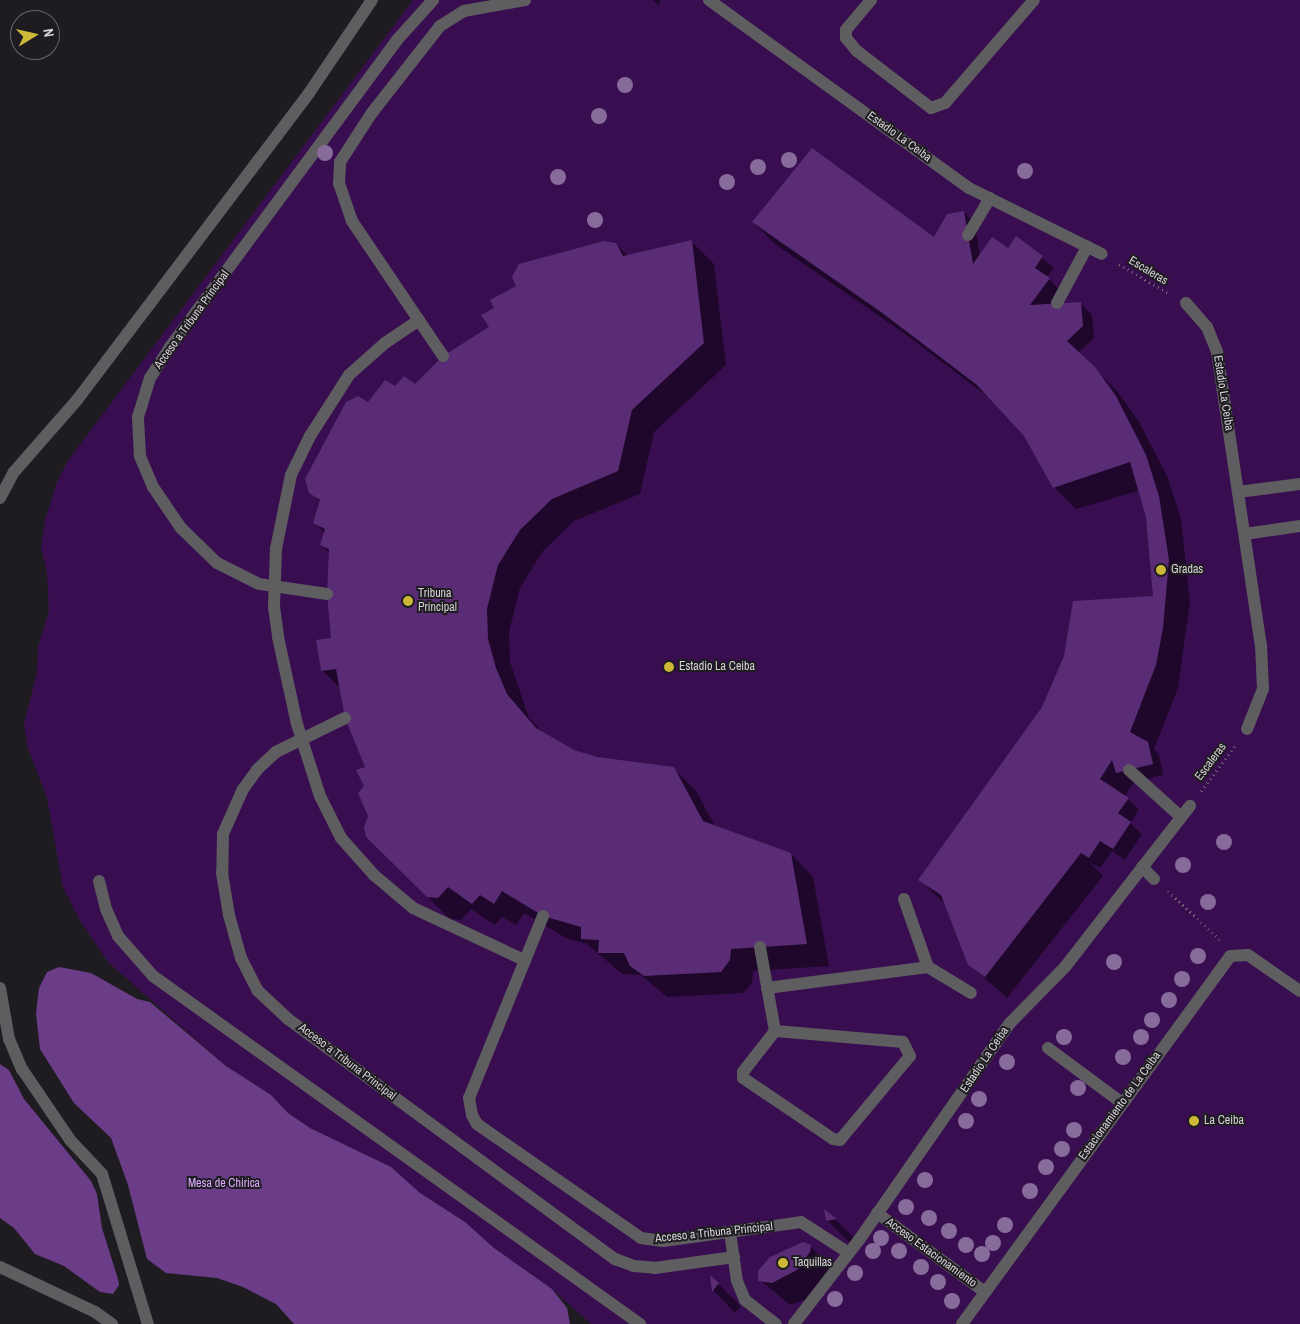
<!DOCTYPE html>
<style>
body{margin:0}
#map{position:relative;width:1300px;height:1324px;overflow:hidden;background:#1f1c21;font-family:"Archivo Narrow",sans-serif}
div>[style]{position:absolute}
[style*='--x']{left:calc(var(--x)*1px);top:calc(var(--y)*1px);width:calc(var(--w)*1px);rotate:calc(var(--a)*1deg)}
.green>*{inset:0;background:#390e50}
.forest>*{inset:0;background:#6b3d88}
.shadow>*{inset:0;background:#0007}
.building>*{inset:0;background:#592c75}
.path>*{height:3px;margin-top:-1.5px;transform-origin:0;background:repeating-linear-gradient(90deg,#706e72 0 1px,transparent 0 5px)}
.service>*{height:12px;margin:-6px;padding:0 6px;transform-origin:6px;border-radius:6px;background:#5e5d60}
.pedestrian>*{height:12px;margin:-6px;padding:0 6px;transform-origin:6px;border-radius:6px;background:#5e5d60}
.minor>*{height:12px;margin:-6px;padding:0 6px;transform-origin:6px;border-radius:6px;background:#5e5d60}
.trees>*{width:16px;height:16px;margin:-8px;border-radius:50%;background:#876b9b}
.dots>*{width:14px;height:14px;translate:-50% -50%;box-sizing:border-box;border:2px solid #1f1c21;border-radius:50%}
span{translate:-50% -50%;white-space:nowrap;text-align:center;line-height:1.15;-webkit-text-stroke:4px #1f1c21;paint-order:stroke}
.street-label{font-size:12px;color:#d5d3d6}
.poi-label{font-size:12px;color:#d5d3d6}
.left{translate:0 -50%;text-align:left}
.park-label{font-size:12px;color:#dcacff}
.north{position:absolute;left:10px;top:10px;width:50px;height:50px;box-sizing:border-box;background:#1f1c21;border:1px solid #686569;border-radius:50%;rotate:81deg;font-size:14px;font-weight:700;line-height:20px;text-align:center;color:#d5d3d6}
.north::after{content:'';display:block;margin:auto;width:18px;height:22px;background:#ccb938;clip-path:polygon(50% 0,100% 100%,50% 72%,0 100%)}
</style>
<div id="map">
<div class="green">
<div style="clip-path:polygon(413px 0,1300px 0,1300px 1324px,591px 1324px,552px 1289px,494px 1248px,465px 1222px,420px 1193px,391px 1167px,310px 1128px,288px 1113px,271px 1095px,226px 1066px,109px 963px,80px 921px,63px 887px,47px 798px,28px 748px,24px 724px,37px 673px,38px 647px,49px 611px,47px 573px,41px 547px,45px 520px,56px 485px,67px 462px)"></div>
</div>
<div class="forest">
<div style="clip-path:polygon(59px 967px,91px 973px,137px 999px,150px 1002px,226px 1066px,271px 1095px,288px 1113px,310px 1128px,391px 1167px,420px 1193px,465px 1222px,494px 1248px,552px 1289px,567px 1308px,570px 1324px,294px 1324px,276px 1304px,243px 1287px,217px 1278px,166px 1273px,147px 1259px,128px 1185px,111px 1138px,74px 1103px,40px 1049px,36px 1013px,39px 988px,47px 972px)"></div>
<div style="clip-path:polygon(0 1064px,9px 1070px,24px 1099px,91px 1181px,97px 1194px,102px 1228px,118px 1279px,119px 1285px,113px 1294px,100px 1292px,64px 1266px,35px 1254px,14px 1228px,0 1218px)"></div>
</div>
<div class="shadow">
<div style="clip-path:polygon(653px 0,661px 0,658px 5px)"></div>
<div style="clip-path:polygon(964px 212px,975px 224px,980px 256px,1008px 249px,1016px 238px,1054px 268px,1047px 277px,1060px 290px,1049px 305px,1080px 303px,1092px 315px,1094px 338px,1078px 353px,1117px 391px,1138px 420px,1168px 478px,1181px 519px,1190px 602px,1178px 688px,1154px 749px,1159px 755px,1163px 775px,1134px 782px,1125px 796px,1139px 810px,1130px 823px,1142px 834px,1125px 860px,1112px 851px,1100px 868px,1089px 862px,1103px 876px,1007px 998px,969px 964px,945px 904px,919px 879px,1154px 597px,1154px 560px,1141px 490px,1076px 509px,1054px 487px,1025px 435px,995px 402px,905px 334px,775px 244px,753px 222px,939px 242px)"></div>
<div style="clip-path:polygon(692px 242px,714px 264px,726px 365px,654px 432px,640px 494px,574px 521px,542px 552px,520px 588px,509px 632px,510px 662px,529px 718px,542px 732px,573px 751px,597px 758px,673px 768px,696px 791px,715px 826px,791px 854px,813px 877px,829px 966px,753px 971px,752px 983px,743px 993px,667px 997px,641px 975px,622px 974px,587px 944px,566px 938px,524px 913px,516px 925px,502px 917px,495px 925px,471px 909px,461px 920px,450px 919px,367px 837px,370px 816px,367px 768px,341px 689px,322px 670px,332px 639px,330px 554px,321px 544px,325px 533px,315px 523px,320px 502px,310px 492px,368px 404px,395px 388px,415px 386px,491px 327px,616px 244px,628px 256px)"></div>
<div style="clip-path:polygon(826px 1212px,836px 1220px,857px 1241px,849px 1242px,827px 1220px)"></div>
<div style="clip-path:polygon(803px 1244px,810px 1246px,833px 1269px,812px 1297px,790px 1305px,758px 1278px,764px 1264px,778px 1253px)"></div>
<div style="clip-path:polygon(712px 1278px,741px 1306px,735px 1313px,714px 1291px)"></div>
</div>
<div class="building">
<div style="clip-path:polygon(812px 148px,934px 237px,947px 214px,964px 211px,973px 264px,992px 237px,1008px 248px,1016px 236px,1043px 256px,1035px 268px,1050px 278px,1030px 305px,1081px 302px,1083px 326px,1067px 341px,1095px 367px,1116px 396px,1146px 455px,1159px 496px,1169px 560px,1163px 628px,1156px 665px,1130px 732px,1148px 742px,1153px 764px,1116px 773px,1112px 760px,1100px 779px,1129px 798px,1118px 813px,1131px 822px,1113px 849px,1100px 841px,1089px 858px,1081px 853px,985px 977px,968px 965px,941px 895px,918px 880px,1042px 707px,1064px 656px,1073px 601px,1153px 596px,1146px 517px,1130px 462px,1053px 488px,1024px 436px,977px 385px,881px 312px,752px 222px)"></div>
<div style="clip-path:polygon(692px 240px,704px 343px,632px 410px,618px 471px,552px 499px,520px 530px,498px 565px,487px 609px,488px 639px,496px 668px,507px 694px,536px 728px,574px 750px,597px 757px,674px 767px,703px 821px,791px 853px,807px 944px,731px 949px,730px 960px,721px 972px,644px 976px,630px 966px,624px 953px,598px 953px,599px 940px,581px 939px,581px 927px,543px 916px,502px 891px,494px 904px,480px 895px,472px 904px,448px 887px,438px 898px,427px 897px,366px 837px,364px 827px,368px 816px,358px 793px,364px 786px,356px 770px,365px 767px,345px 718px,336px 669px,321px 671px,316px 640px,331px 638px,327px 594px,329px 549px,320px 545px,325px 529px,313px 523px,320px 500px,309px 493px,305px 479px,346px 402px,358px 396px,368px 402px,385px 380px,395px 386px,404px 376px,415px 384px,443px 356px,489px 327px,481px 315px,494px 308px,490px 300px,516px 286px,512px 277px,519px 264px,604px 241px,616px 243px,623px 256px)"></div>
<div style="clip-path:polygon(824px 1209px,837px 1219px,826px 1221px)"></div>
<div style="clip-path:polygon(803px 1242px,811px 1245px,810px 1252px,797px 1270px,772px 1283px,758px 1281px,758px 1271px,770px 1257px)"></div>
<div style="clip-path:polygon(710px 1275px,719px 1283px,712px 1292px)"></div>
</div>
<div class="path">
<div style="--x:1119;--y:264;--w:59;--a:30.5"></div>
<div style="--x:1201;--y:791;--w:59;--a:-53.3"></div>
<div style="--x:1168;--y:891;--w:71;--a:43.3"></div>
</div>
<div class="service">
<div style="--x:871;--y:0;--w:39;--a:130"></div>
<div style="--x:846;--y:30;--w:8;--a:90"></div>
<div style="--x:846;--y:38;--w:17;--a:50"></div>
<div style="--x:857;--y:51;--w:93;--a:37.6"></div>
<div style="--x:931;--y:108;--w:15;--a:-20"></div>
<div style="--x:945;--y:103;--w:136;--a:-49.2"></div>
<div style="--x:99;--y:881;--w:29;--a:76"></div>
<div style="--x:106;--y:909;--w:30;--a:66"></div>
<div style="--x:118;--y:936;--w:53;--a:48.8"></div>
<div style="--x:153;--y:976;--w:599;--a:35.55"></div>
<div style="--x:904;--y:899;--w:72;--a:70.6"></div>
<div style="--x:760;--y:947;--w:85;--a:79.9"></div>
<div style="--x:775;--y:1031;--w:52;--a:128"></div>
<div style="--x:743;--y:1072;--w:6;--a:90"></div>
<div style="--x:743;--y:1078;--w:109;--a:34.1"></div>
<div style="--x:833;--y:1139;--w:7;--a:8"></div>
<div style="--x:840;--y:1140;--w:109;--a:-50.2"></div>
<div style="--x:910;--y:1056;--w:16;--a:-117"></div>
<div style="--x:903;--y:1042;--w:128;--a:-175.1"></div>
<div style="--x:767;--y:988;--w:162;--a:-7.4"></div>
<div style="--x:928;--y:967;--w:50;--a:31.2"></div>
<div style="--x:1048;--y:1048;--w:92;--a:36.6"></div>
<div style="--x:962;--y:1324;--w:455;--a:-53.9"></div>
<div style="--x:1230;--y:956;--w:18;--a:-3"></div>
<div style="--x:1248;--y:955;--w:63;--a:34.7"></div>
</div>
<div class="pedestrian">
<div style="--x:709;--y:0;--w:321;--a:35.9"></div>
<div style="--x:969;--y:188;--w:148;--a:26.4"></div>
<div style="--x:968;--y:235;--w:43;--a:-59.3"></div>
<div style="--x:1057;--y:303;--w:64;--a:-61.8"></div>
<div style="--x:1186;--y:303;--w:32;--a:49"></div>
<div style="--x:1207;--y:327;--w:27;--a:68"></div>
<div style="--x:1217;--y:352;--w:296;--a:81.5"></div>
<div style="--x:1261;--y:645;--w:44;--a:87.4"></div>
<div style="--x:1263;--y:689;--w:43;--a:111.8"></div>
<div style="--x:419;--y:320;--w:41;--a:145.9"></div>
<div style="--x:385;--y:343;--w:48;--a:138.4"></div>
<div style="--x:349;--y:375;--w:72;--a:122.6"></div>
<div style="--x:310;--y:436;--w:43;--a:116"></div>
<div style="--x:291;--y:475;--w:76;--a:101.5"></div>
<div style="--x:276;--y:549;--w:58;--a:92"></div>
<div style="--x:274;--y:607;--w:30;--a:82"></div>
<div style="--x:278;--y:637;--w:89;--a:77.7"></div>
<div style="--x:297;--y:724;--w:76;--a:72.3"></div>
<div style="--x:320;--y:796;--w:47;--a:63.4"></div>
<div style="--x:341;--y:838;--w:50;--a:48.3"></div>
<div style="--x:374;--y:875;--w:51;--a:40.2"></div>
<div style="--x:413;--y:908;--w:123;--a:25.1"></div>
<div style="--x:443;--y:356;--w:163;--a:-124"></div>
<div style="--x:352;--y:221;--w:39;--a:-109"></div>
<div style="--x:339;--y:184;--w:22;--a:-87"></div>
<div style="--x:340;--y:162;--w:57;--a:-57.1"></div>
<div style="--x:371;--y:114;--w:112;--a:-51.9"></div>
<div style="--x:440;--y:26;--w:28;--a:-32"></div>
<div style="--x:464;--y:11;--w:62;--a:-10.2"></div>
<div style="--x:1238;--y:492;--w:63;--a:-7.4"></div>
<div style="--x:1245;--y:534;--w:56;--a:-8.3"></div>
<div style="--x:327;--y:594;--w:69;--a:-171.6"></div>
<div style="--x:259;--y:584;--w:47;--a:-153.4"></div>
<div style="--x:217;--y:563;--w:50;--a:-135.8"></div>
<div style="--x:181;--y:528;--w:50;--a:-124.3"></div>
<div style="--x:153;--y:487;--w:34;--a:-113"></div>
<div style="--x:140;--y:456;--w:39;--a:-93"></div>
<div style="--x:138;--y:417;--w:41;--a:-72.9"></div>
<div style="--x:150;--y:378;--w:37;--a:-57"></div>
<div style="--x:170;--y:347;--w:382;--a:-53.5"></div>
<div style="--x:397;--y:40;--w:54;--a:-48"></div>
<div style="--x:345;--y:718;--w:77;--a:153.8"></div>
<div style="--x:276;--y:752;--w:26;--a:137"></div>
<div style="--x:257;--y:770;--w:24;--a:126"></div>
<div style="--x:243;--y:789;--w:49;--a:114"></div>
<div style="--x:223;--y:834;--w:39;--a:91"></div>
<div style="--x:222;--y:873;--w:43;--a:80.5"></div>
<div style="--x:229;--y:915;--w:45;--a:74.4"></div>
<div style="--x:241;--y:958;--w:37;--a:63"></div>
<div style="--x:258;--y:991;--w:41;--a:43"></div>
<div style="--x:288;--y:1019;--w:406;--a:36.3"></div>
<div style="--x:615;--y:1259;--w:20;--a:20"></div>
<div style="--x:634;--y:1266;--w:21;--a:5"></div>
<div style="--x:655;--y:1268;--w:80;--a:-7.9"></div>
<div style="--x:1129;--y:770;--w:70;--a:42.1"></div>
<div style="--x:1142;--y:867;--w:17;--a:45"></div>
<div style="--x:543;--y:916;--w:196;--a:112.1"></div>
<div style="--x:469;--y:1098;--w:17;--a:80"></div>
<div style="--x:472;--y:1115;--w:10;--a:61"></div>
<div style="--x:477;--y:1124;--w:200;--a:34.8"></div>
<div style="--x:641;--y:1238;--w:22;--a:8"></div>
<div style="--x:663;--y:1241;--w:139;--a:-7.8"></div>
<div style="--x:801;--y:1222;--w:57;--a:32.9"></div>
<div style="--x:877;--y:1213;--w:134;--a:36.2"></div>
<div style="--x:730;--y:1232;--w:49;--a:81.9"></div>
<div style="--x:737;--y:1281;--w:21;--a:67"></div>
<div style="--x:745;--y:1300;--w:39;--a:38"></div>
<div style="--x:794;--y:1324;--w:106;--a:-52.3"></div>
<div style="--x:859;--y:1240;--w:264;--a:-55.2"></div>
<div style="--x:1010;--y:1023;--w:78;--a:-45.5"></div>
<div style="--x:1065;--y:967;--w:204;--a:-52.2"></div>
</div>
<div class="minor">
<div style="--x:0;--y:498;--w:30;--a:-62"></div>
<div style="--x:14;--y:472;--w:96;--a:-48.8"></div>
<div style="--x:77;--y:400;--w:385;--a:-52.9"></div>
<div style="--x:309;--y:93;--w:112;--a:-55.9"></div>
<div style="--x:0;--y:988;--w:52;--a:80"></div>
<div style="--x:9;--y:1039;--w:33;--a:67"></div>
<div style="--x:22;--y:1069;--w:86;--a:55.9"></div>
<div style="--x:70;--y:1140;--w:47;--a:46.7"></div>
<div style="--x:102;--y:1174;--w:157;--a:73"></div>
<div style="--x:0;--y:1267;--w:105;--a:25.3"></div>
<div style="--x:95;--y:1312;--w:21;--a:35"></div>
</div>
<div class="trees">
<div style="left:625px;top:85px"></div>
<div style="left:599px;top:116px"></div>
<div style="left:325px;top:153px"></div>
<div style="left:789px;top:160px"></div>
<div style="left:758px;top:167px"></div>
<div style="left:1025px;top:171px"></div>
<div style="left:558px;top:177px"></div>
<div style="left:727px;top:182px"></div>
<div style="left:595px;top:220px"></div>
<div style="left:1224px;top:842px"></div>
<div style="left:1183px;top:865px"></div>
<div style="left:1208px;top:902px"></div>
<div style="left:1198px;top:956px"></div>
<div style="left:1114px;top:962px"></div>
<div style="left:1182px;top:979px"></div>
<div style="left:1169px;top:1000px"></div>
<div style="left:1152px;top:1020px"></div>
<div style="left:1064px;top:1037px"></div>
<div style="left:1141px;top:1037px"></div>
<div style="left:1123px;top:1057px"></div>
<div style="left:1007px;top:1062px"></div>
<div style="left:1078px;top:1088px"></div>
<div style="left:979px;top:1099px"></div>
<div style="left:966px;top:1121px"></div>
<div style="left:1074px;top:1130px"></div>
<div style="left:1062px;top:1149px"></div>
<div style="left:1046px;top:1167px"></div>
<div style="left:925px;top:1180px"></div>
<div style="left:1030px;top:1191px"></div>
<div style="left:906px;top:1207px"></div>
<div style="left:929px;top:1218px"></div>
<div style="left:1005px;top:1225px"></div>
<div style="left:949px;top:1231px"></div>
<div style="left:881px;top:1238px"></div>
<div style="left:993px;top:1243px"></div>
<div style="left:966px;top:1245px"></div>
<div style="left:873px;top:1251px"></div>
<div style="left:899px;top:1251px"></div>
<div style="left:982px;top:1254px"></div>
<div style="left:921px;top:1267px"></div>
<div style="left:855px;top:1273px"></div>
<div style="left:938px;top:1282px"></div>
<div style="left:835px;top:1299px"></div>
<div style="left:952px;top:1301px"></div>
</div>
<div class="dots">
<div style="left:1161px;top:570px;background:#ccb938"></div>
<div style="left:408px;top:601px;background:#ccb938"></div>
<div style="left:669px;top:667px;background:#ccb938"></div>
<div style="left:1194px;top:1121px;background:#ccb938"></div>
<div style="left:783px;top:1263px;background:#ccb938"></div>
</div>
<div class="street-label">
<span style="left:899px;top:137px;rotate:36deg">Estadio La Ceiba</span>
<span style="left:1148px;top:271px;rotate:31deg">Escaleras</span>
<span style="left:192px;top:320px;rotate:-54deg">Acceso a Tribuna Principal</span>
<span style="left:1223px;top:393px;rotate:81deg">Estadio La Ceiba</span>
<span style="left:1211px;top:762px;rotate:-53deg">Escaleras</span>
<span style="left:985px;top:1060px;rotate:-56deg">Estadio La Ceiba</span>
<span style="left:347px;top:1062px;rotate:37deg">Acceso a Tribuna Principal</span>
<span style="left:1120px;top:1106px;rotate:-54deg">Estacionamiento de La Ceiba</span>
<span style="left:714px;top:1233px;rotate:-6deg">Acceso a Tribuna Principal</span>
<span style="left:931px;top:1253px;rotate:36deg">Acceso Estacionamiento</span>
</div>
<div class="poi-label">
<span class="left" style="left:1171px;top:570px">Gradas</span>
<span class="left" style="left:418px;top:601px">Tribuna<br>Principal</span>
<span class="left" style="left:679px;top:667px">Estadio La Ceiba</span>
<span class="left" style="left:1204px;top:1121px">La Ceiba</span>
<span class="left" style="left:793px;top:1263px">Taquillas</span>
</div>
<div class="park-label">
<span style="left:224px;top:1184px">Mesa de Chirica</span>
</div>
<div class="north">N</div>
</div>
